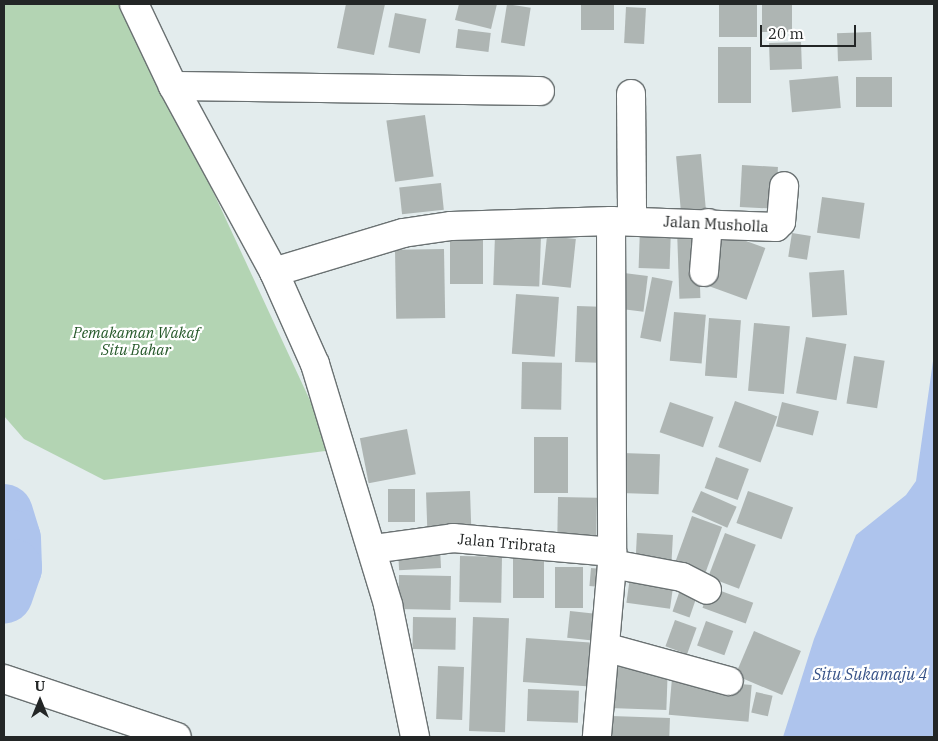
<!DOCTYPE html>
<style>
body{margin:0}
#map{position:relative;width:938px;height:741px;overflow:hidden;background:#e3eced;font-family:"IBM Plex Serif",serif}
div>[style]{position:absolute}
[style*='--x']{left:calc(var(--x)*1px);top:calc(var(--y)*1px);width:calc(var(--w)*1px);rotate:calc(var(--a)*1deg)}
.green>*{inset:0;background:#b3d4b3}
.water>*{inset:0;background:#aec4ed}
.river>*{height:58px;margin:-29px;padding:0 29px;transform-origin:29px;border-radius:29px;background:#aec4ed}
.building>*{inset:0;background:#aeb5b3;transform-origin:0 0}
.roads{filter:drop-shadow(1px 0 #6a7172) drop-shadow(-1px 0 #6a7172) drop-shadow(0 1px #6a7172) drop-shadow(0 -1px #6a7172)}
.minor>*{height:28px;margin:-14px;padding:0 14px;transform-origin:14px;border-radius:14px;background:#fff}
span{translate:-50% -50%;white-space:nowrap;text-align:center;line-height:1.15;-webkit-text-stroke:4.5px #fff;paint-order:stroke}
.street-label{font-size:15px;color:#232626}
.park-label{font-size:15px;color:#255829;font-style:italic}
.water-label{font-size:16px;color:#385388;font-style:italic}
.frame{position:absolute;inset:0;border:5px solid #232626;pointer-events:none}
.north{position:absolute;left:15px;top:676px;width:50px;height:50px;-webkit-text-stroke:4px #fff;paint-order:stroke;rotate:0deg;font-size:14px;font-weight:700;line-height:20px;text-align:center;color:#232626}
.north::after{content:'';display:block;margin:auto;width:18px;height:22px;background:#232626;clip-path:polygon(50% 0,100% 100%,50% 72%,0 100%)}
.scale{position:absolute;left:760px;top:25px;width:96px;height:22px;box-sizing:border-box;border:2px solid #232626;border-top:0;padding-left:6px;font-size:15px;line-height:18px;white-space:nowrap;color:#232626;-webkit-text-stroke:4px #fff;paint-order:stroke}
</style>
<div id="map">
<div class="green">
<div style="clip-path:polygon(4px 4px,126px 4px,333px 450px,104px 480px,24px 439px,4px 416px)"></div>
</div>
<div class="water">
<div style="clip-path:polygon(934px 354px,934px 737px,783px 737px,814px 639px,856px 535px,906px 495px,916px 481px)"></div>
</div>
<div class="river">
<div style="--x:4;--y:513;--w:27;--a:73"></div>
<div style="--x:12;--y:539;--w:29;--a:88"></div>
<div style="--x:13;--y:568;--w:28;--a:109"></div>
</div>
<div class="building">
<div style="clip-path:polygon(346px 4px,385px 4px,374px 55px,337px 48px)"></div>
<div style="clip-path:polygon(459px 4px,497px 4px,491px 29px,455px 20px)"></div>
<div style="left:507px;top:4px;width:24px;height:39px;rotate:9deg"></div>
<div style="left:581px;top:4px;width:33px;height:26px"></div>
<div style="left:719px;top:4px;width:38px;height:33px"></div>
<div style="left:762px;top:4px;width:30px;height:28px"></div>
<div style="left:626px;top:7px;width:20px;height:36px;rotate:3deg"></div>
<div style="left:395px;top:13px;width:32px;height:35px;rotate:11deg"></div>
<div style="left:458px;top:29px;width:33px;height:19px;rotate:7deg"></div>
<div style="left:871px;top:32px;width:28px;height:34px;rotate:88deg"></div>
<div style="left:801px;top:42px;width:27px;height:32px;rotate:88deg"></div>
<div style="left:718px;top:47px;width:33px;height:56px"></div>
<div style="left:838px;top:76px;width:32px;height:49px;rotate:85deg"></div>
<div style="left:892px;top:77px;width:30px;height:36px;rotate:90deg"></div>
<div style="left:425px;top:115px;width:62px;height:39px;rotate:82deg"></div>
<div style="left:701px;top:154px;width:58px;height:25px;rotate:85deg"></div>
<div style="left:742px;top:165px;width:36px;height:42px;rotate:3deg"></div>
<div style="left:441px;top:183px;width:27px;height:42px;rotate:84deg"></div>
<div style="left:822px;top:197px;width:43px;height:36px;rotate:8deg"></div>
<div style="left:640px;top:228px;width:31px;height:40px;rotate:2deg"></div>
<div style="left:698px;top:229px;width:69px;height:21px;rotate:88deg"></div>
<div style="left:724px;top:233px;width:44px;height:55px;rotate:20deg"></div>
<div style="left:792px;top:233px;width:19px;height:24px;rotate:9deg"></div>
<div style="left:495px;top:235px;width:46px;height:50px;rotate:2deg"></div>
<div style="left:547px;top:236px;width:29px;height:49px;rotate:6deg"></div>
<div style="left:450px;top:237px;width:33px;height:47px"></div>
<div style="left:444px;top:249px;width:69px;height:49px;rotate:89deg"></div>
<div style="left:844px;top:270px;width:45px;height:35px;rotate:86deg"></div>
<div style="left:624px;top:273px;width:24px;height:36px;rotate:7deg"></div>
<div style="left:652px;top:277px;width:21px;height:62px;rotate:11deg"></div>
<div style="left:516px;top:294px;width:43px;height:60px;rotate:4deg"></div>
<div style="left:577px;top:306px;width:31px;height:56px;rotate:2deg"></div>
<div style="left:674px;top:312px;width:32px;height:49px;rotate:5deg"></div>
<div style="left:709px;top:318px;width:32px;height:58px;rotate:4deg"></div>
<div style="left:754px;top:323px;width:36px;height:68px;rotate:5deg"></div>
<div style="left:806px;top:337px;width:41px;height:57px;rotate:10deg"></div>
<div style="left:854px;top:356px;width:31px;height:48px;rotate:9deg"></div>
<div style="left:522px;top:362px;width:40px;height:47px;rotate:1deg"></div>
<div style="left:735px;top:401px;width:45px;height:49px;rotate:20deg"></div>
<div style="left:670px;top:402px;width:46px;height:32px;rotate:19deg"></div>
<div style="left:782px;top:402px;width:38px;height:25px;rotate:14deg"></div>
<div style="left:407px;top:429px;width:46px;height:48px;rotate:79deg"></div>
<div style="left:534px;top:437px;width:34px;height:56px"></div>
<div style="left:622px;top:453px;width:38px;height:40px;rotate:2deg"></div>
<div style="left:716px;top:457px;width:35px;height:33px;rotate:20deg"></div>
<div style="left:388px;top:489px;width:27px;height:33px"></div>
<div style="left:470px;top:491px;width:38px;height:44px;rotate:88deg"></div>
<div style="left:701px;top:491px;width:39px;height:23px;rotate:24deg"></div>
<div style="left:748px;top:491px;width:48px;height:34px;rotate:20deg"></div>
<div style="left:558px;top:497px;width:39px;height:50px;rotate:1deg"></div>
<div style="left:692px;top:516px;width:32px;height:55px;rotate:20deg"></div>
<div style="left:637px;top:533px;width:36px;height:32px;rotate:3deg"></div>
<div style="left:725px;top:533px;width:33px;height:47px;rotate:21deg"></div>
<div style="left:440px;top:548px;width:20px;height:42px;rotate:87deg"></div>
<div style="left:513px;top:553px;width:31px;height:45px"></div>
<div style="left:460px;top:556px;width:42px;height:46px;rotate:1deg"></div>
<div style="left:555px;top:567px;width:28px;height:41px"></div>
<div style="left:591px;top:568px;width:11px;height:18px;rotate:5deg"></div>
<div style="left:631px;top:570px;width:44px;height:33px;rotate:8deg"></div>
<div style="left:399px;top:575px;width:52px;height:34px;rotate:1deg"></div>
<div style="left:681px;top:587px;width:18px;height:26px;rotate:19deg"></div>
<div style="left:710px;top:587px;width:46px;height:22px;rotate:20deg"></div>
<div style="left:570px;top:611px;width:30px;height:27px;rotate:6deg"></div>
<div style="left:413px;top:617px;width:43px;height:32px;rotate:1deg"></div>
<div style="left:473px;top:617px;width:36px;height:114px;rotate:2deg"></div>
<div style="left:675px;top:620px;width:23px;height:28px;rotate:20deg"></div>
<div style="left:706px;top:621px;width:29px;height:26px;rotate:20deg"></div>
<div style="left:754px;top:631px;width:51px;height:48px;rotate:23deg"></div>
<div style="left:526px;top:638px;width:64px;height:44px;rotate:4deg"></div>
<div style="left:611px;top:662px;width:57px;height:46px;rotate:2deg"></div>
<div style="left:438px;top:666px;width:26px;height:53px;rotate:2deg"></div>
<div style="left:672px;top:678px;width:80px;height:37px;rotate:5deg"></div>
<div style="left:528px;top:689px;width:51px;height:32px;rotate:2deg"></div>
<div style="left:756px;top:692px;width:17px;height:21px;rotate:13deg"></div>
<div style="left:611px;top:716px;width:59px;height:21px;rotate:2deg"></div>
</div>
<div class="roads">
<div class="minor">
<div style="--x:134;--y:4;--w:91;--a:64.6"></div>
<div style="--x:173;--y:86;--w:212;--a:61.5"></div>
<div style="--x:274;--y:272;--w:101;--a:66"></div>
<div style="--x:315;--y:364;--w:252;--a:73.1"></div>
<div style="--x:388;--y:605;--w:135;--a:78.4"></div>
<div style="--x:173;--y:86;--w:367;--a:0.8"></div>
<div style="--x:631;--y:94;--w:126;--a:89.5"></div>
<div style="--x:611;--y:221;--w:165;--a:2.1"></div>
<div style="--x:776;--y:227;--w:7;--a:-45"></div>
<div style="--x:781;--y:222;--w:36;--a:-85"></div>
<div style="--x:274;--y:272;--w:135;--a:-16.8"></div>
<div style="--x:403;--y:233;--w:49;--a:-8.3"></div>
<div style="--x:451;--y:226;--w:160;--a:-1.8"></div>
<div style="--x:611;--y:221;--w:343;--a:89.8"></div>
<div style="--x:612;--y:564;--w:174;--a:95"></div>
<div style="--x:704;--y:272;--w:49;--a:-85.3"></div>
<div style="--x:373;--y:549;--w:81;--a:-7.8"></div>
<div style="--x:453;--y:538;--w:160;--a:5"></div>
<div style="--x:612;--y:564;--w:71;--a:10.5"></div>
<div style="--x:682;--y:577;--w:28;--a:27"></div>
<div style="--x:608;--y:648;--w:125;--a:15.3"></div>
<div style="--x:4;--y:679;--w:182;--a:18.5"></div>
</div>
</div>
<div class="street-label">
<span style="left:716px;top:224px;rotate:3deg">Jalan Musholla</span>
<span style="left:507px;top:543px;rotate:5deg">Jalan Tribrata</span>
</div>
<div class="park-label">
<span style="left:136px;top:341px">Pemakaman Wakaf<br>Situ Bahar</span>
</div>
<div class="water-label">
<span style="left:870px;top:674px">Situ Sukamaju 4</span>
</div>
<div class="frame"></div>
<div class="north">U</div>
<div class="scale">20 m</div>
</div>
